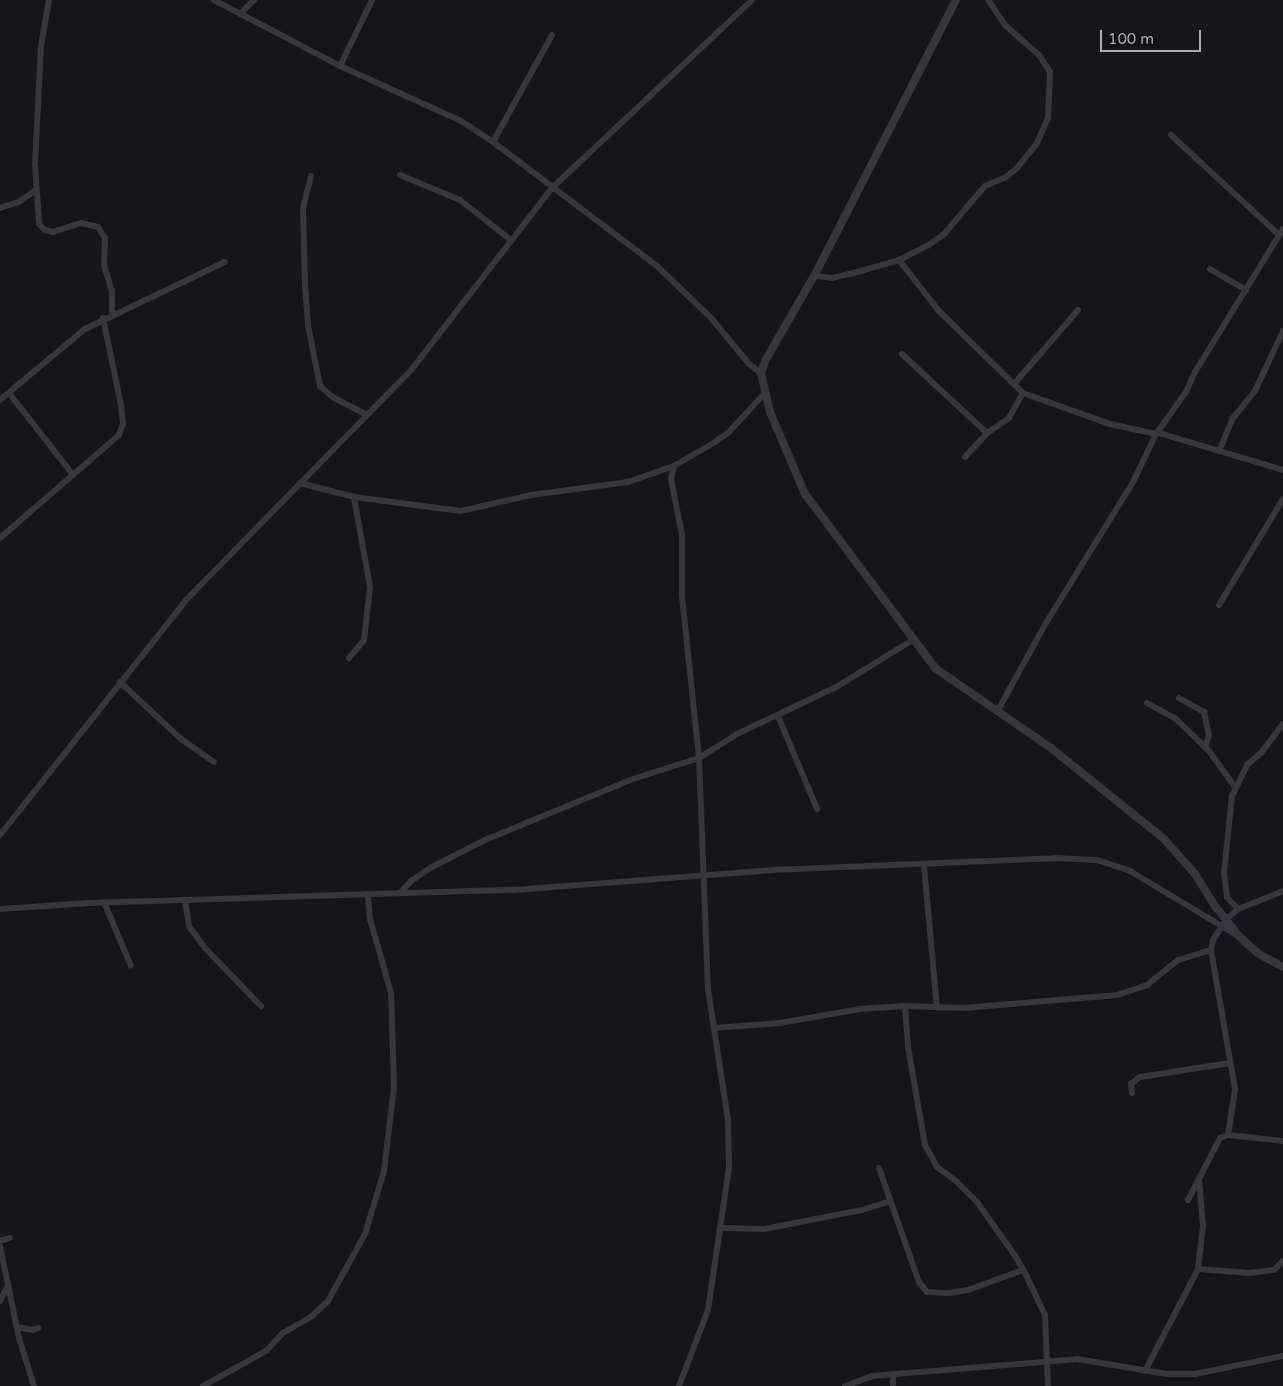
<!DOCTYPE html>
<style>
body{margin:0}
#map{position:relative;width:1283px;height:1386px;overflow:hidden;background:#161618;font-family:"Varela Round",sans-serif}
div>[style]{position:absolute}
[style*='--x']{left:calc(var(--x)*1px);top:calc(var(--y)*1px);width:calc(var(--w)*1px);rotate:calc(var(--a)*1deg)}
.minor>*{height:6px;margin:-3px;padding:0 3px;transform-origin:3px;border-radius:3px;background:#37383d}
.tertiary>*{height:8px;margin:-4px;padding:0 4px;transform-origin:4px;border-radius:4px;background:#37383d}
span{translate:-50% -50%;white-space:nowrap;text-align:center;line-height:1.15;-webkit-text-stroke:5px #111113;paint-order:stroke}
.scale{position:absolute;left:1100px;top:30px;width:101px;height:22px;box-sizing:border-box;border:2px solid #a8adb8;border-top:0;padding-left:6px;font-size:15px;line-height:18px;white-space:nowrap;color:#a8adb8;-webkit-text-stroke:4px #111113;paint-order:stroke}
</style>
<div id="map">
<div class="minor">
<div style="--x:49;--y:0;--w:47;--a:99.9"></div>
<div style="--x:41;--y:46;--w:117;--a:92.9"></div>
<div style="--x:35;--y:163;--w:61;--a:86.2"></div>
<div style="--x:39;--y:224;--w:8;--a:45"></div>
<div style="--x:45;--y:230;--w:8;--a:14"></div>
<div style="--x:53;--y:232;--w:29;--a:-18"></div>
<div style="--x:81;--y:223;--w:17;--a:13"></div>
<div style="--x:98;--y:227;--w:13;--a:58"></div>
<div style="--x:105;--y:238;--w:27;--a:92"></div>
<div style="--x:104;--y:265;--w:27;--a:73"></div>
<div style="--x:112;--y:291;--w:23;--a:90"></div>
<div style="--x:214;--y:0;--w:142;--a:27.6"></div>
<div style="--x:340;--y:66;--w:133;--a:24.4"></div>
<div style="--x:461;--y:121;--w:38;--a:33"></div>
<div style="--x:493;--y:142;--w:206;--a:37.1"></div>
<div style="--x:657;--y:266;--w:76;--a:43.9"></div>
<div style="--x:712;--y:319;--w:58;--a:50.6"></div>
<div style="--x:749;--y:364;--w:15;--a:37"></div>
<div style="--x:240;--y:14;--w:20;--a:-45"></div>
<div style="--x:340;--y:66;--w:73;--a:-64.1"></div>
<div style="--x:1171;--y:135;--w:147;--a:42.8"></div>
<div style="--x:493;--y:142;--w:122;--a:-61.1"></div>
<div style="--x:400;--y:175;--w:65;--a:22.6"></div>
<div style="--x:460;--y:200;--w:65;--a:38.1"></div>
<div style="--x:311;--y:176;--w:33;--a:104"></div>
<div style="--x:303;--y:208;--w:76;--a:88.5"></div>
<div style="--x:305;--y:284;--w:41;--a:85.8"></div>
<div style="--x:308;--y:325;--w:62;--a:78.9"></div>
<div style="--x:320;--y:386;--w:18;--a:41"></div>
<div style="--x:334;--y:398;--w:37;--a:27"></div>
<div style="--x:0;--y:208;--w:20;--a:-18"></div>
<div style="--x:19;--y:202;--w:19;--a:-36"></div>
<div style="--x:899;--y:260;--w:65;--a:51.9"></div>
<div style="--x:939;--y:311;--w:117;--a:44.3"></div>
<div style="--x:1023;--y:393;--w:92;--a:19.6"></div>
<div style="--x:1110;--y:424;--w:47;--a:12.3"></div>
<div style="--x:1210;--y:269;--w:42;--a:30.3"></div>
<div style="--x:814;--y:276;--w:18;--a:6"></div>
<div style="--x:832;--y:278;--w:18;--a:-13"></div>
<div style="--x:850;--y:274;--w:51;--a:-15.9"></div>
<div style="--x:899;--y:260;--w:31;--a:-27"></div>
<div style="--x:927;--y:246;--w:21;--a:-35"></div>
<div style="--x:944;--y:234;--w:63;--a:-49.5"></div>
<div style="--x:985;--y:186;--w:23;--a:-23"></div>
<div style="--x:1006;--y:177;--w:14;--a:-39"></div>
<div style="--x:1017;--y:168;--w:32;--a:-51"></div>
<div style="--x:1037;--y:143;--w:27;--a:-66"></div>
<div style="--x:1048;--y:118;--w:46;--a:-87.5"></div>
<div style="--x:1050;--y:72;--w:20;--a:-123"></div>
<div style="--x:1039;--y:55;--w:45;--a:-138.6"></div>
<div style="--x:1005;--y:25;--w:30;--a:-124"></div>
<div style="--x:902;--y:354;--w:116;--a:42.9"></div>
<div style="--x:1014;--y:384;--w:98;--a:-49.1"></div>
<div style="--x:9;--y:393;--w:104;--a:52"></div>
<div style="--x:0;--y:400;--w:111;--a:-39.9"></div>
<div style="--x:85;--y:329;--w:155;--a:-25.6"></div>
<div style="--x:1159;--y:433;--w:129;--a:16.6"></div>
<div style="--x:1219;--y:451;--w:36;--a:-67"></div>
<div style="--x:1233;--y:418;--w:35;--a:-51"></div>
<div style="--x:1255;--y:391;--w:66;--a:-65"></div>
<div style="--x:965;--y:457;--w:33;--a:-47"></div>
<div style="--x:987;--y:433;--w:27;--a:-34"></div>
<div style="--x:1009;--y:418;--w:29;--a:-61"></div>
<div style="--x:300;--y:483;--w:56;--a:14.5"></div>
<div style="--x:354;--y:497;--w:108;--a:7.5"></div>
<div style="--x:461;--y:511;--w:72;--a:-12.9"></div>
<div style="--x:531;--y:495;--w:98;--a:-7.6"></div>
<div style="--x:628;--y:482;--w:49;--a:-19.2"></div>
<div style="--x:674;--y:466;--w:48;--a:-30.3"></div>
<div style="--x:715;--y:442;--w:16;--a:-35"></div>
<div style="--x:728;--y:433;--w:53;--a:-47.3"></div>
<div style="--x:0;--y:538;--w:157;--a:-40.9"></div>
<div style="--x:119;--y:435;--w:12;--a:-70"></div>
<div style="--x:123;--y:424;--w:19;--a:-96"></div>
<div style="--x:121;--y:405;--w:89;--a:-101.7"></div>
<div style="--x:1219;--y:605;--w:124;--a:-58.9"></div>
<div style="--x:349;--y:658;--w:23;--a:-50"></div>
<div style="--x:364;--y:640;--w:53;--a:-83.5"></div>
<div style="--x:370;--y:587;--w:91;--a:-100.1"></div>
<div style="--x:120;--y:682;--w:83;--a:43.1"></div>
<div style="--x:181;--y:739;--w:40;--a:34.9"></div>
<div style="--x:1179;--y:698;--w:29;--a:29"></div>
<div style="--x:1204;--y:712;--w:24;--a:78"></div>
<div style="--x:1209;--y:735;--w:13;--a:108"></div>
<div style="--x:1147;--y:703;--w:33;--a:29"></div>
<div style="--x:1176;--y:719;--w:46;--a:44.1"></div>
<div style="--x:1209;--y:751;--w:44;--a:54.2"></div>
<div style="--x:997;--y:712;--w:102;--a:-61.2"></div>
<div style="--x:1046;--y:623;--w:166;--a:-58.3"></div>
<div style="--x:1133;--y:482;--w:53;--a:-64.4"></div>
<div style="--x:1156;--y:434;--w:52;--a:-54.5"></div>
<div style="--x:1186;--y:392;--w:22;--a:-66"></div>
<div style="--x:1195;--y:372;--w:168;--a:-58.4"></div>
<div style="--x:778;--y:716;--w:101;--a:67.2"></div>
<div style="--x:0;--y:835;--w:300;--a:-51.6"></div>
<div style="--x:186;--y:600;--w:323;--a:-45.6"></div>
<div style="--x:412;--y:369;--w:229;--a:-52.3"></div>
<div style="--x:552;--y:188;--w:274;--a:-43.2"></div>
<div style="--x:924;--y:865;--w:143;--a:84.8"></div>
<div style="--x:400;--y:893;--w:16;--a:-47"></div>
<div style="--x:411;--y:881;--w:25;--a:-34"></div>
<div style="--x:432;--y:867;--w:59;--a:-27"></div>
<div style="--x:485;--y:840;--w:160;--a:-22.4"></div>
<div style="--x:633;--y:779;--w:69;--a:-17.7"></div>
<div style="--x:699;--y:758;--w:164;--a:-96"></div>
<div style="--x:682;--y:595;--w:60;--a:-90"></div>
<div style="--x:682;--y:535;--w:57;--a:-101.1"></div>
<div style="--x:671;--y:479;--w:13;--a:-77"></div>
<div style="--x:185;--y:900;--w:26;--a:81"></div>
<div style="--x:189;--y:926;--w:27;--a:54"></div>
<div style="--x:205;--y:948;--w:81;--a:46"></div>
<div style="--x:104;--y:902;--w:69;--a:67.1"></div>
<div style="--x:0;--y:909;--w:90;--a:-3.8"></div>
<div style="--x:90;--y:903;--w:424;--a:-1.8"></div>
<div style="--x:514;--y:890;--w:259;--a:-4.4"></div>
<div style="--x:772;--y:870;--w:283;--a:-2.4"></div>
<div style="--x:1055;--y:858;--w:42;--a:2.7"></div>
<div style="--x:1097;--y:860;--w:35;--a:18"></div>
<div style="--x:1130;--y:871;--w:126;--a:31"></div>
<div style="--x:1238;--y:909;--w:16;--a:-133"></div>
<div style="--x:1227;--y:897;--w:24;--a:-97"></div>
<div style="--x:1224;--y:873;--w:77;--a:-84.1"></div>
<div style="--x:1232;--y:796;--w:34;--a:-64"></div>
<div style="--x:1247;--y:765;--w:18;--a:-41"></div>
<div style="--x:1261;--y:753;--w:36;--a:-53"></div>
<div style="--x:905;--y:1006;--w:41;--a:85.8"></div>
<div style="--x:908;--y:1047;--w:99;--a:80.2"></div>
<div style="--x:925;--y:1145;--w:25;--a:61"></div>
<div style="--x:937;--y:1167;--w:24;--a:36"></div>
<div style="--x:956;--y:1181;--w:30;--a:45"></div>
<div style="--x:977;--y:1202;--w:67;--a:54.7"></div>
<div style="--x:1016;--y:1257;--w:23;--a:61"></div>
<div style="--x:1027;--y:1277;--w:42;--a:64.7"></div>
<div style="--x:1045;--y:1315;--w:71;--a:87.6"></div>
<div style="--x:714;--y:1028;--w:66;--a:-4.3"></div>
<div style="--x:780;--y:1023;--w:81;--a:-9.9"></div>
<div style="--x:860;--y:1009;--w:45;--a:-3.8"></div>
<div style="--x:905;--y:1006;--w:58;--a:2"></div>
<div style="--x:963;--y:1008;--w:155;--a:-4.8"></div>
<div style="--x:1117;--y:995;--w:32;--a:-18"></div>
<div style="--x:1147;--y:985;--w:40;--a:-39"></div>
<div style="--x:1178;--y:960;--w:34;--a:-17"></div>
<div style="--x:1132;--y:1093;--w:9;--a:-96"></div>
<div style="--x:1131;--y:1084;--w:11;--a:-38"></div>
<div style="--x:1140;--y:1077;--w:91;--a:-8.8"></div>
<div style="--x:1228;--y:1135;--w:47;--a:-81.3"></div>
<div style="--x:1235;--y:1089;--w:141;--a:-99.8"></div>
<div style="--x:1211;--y:950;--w:10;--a:-79"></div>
<div style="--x:1213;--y:940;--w:24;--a:-57"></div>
<div style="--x:1226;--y:920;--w:16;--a:-43"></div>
<div style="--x:1238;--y:909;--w:48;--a:-21.8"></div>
<div style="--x:879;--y:1168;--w:121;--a:70.7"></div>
<div style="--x:919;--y:1282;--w:13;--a:51"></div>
<div style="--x:927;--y:1292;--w:22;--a:3"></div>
<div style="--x:949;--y:1293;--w:19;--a:-9"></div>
<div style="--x:968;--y:1290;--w:59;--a:-20"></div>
<div style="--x:1188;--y:1200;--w:70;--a:-62.7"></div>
<div style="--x:1220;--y:1138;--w:9;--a:-21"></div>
<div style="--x:1228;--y:1135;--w:55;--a:6.2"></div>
<div style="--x:722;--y:1228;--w:42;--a:1.4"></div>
<div style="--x:764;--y:1229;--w:100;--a:-11"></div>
<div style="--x:862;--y:1210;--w:30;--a:-17"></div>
<div style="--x:0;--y:1241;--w:10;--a:-17"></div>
<div style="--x:0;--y:1246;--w:94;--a:78.3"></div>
<div style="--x:19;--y:1338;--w:50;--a:72.6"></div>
<div style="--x:1198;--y:1269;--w:52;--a:4.4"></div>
<div style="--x:1250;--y:1273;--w:24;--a:-7"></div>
<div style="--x:1274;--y:1270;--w:13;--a:-45"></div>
<div style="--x:0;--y:1301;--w:18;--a:-63"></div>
<div style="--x:17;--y:1327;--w:15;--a:11"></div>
<div style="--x:32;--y:1330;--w:7;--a:-16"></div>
<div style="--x:1145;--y:1371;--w:115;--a:-62.5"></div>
<div style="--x:1198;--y:1269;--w:43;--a:-83.4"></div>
<div style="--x:1203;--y:1226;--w:48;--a:-94.8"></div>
<div style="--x:203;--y:1386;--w:72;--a:-29.1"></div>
<div style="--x:266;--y:1351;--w:25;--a:-47"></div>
<div style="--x:283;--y:1333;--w:34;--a:-30"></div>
<div style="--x:312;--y:1316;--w:22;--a:-43"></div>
<div style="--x:328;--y:1301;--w:77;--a:-61.1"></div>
<div style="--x:365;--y:1234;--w:66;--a:-73.2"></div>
<div style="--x:384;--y:1171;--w:85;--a:-83.2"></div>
<div style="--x:394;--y:1087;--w:94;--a:-91.8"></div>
<div style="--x:391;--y:993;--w:77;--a:-105.8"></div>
<div style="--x:370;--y:919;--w:25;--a:-95"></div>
<div style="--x:679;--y:1386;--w:81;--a:-69.1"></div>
<div style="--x:708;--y:1310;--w:145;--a:-81.6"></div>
<div style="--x:729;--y:1167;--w:47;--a:-91.2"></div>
<div style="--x:728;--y:1120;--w:132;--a:-98.7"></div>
<div style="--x:708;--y:990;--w:232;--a:-92.2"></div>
<div style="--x:699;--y:758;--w:45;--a:-32.3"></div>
<div style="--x:737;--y:734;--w:112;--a:-25.4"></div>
<div style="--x:838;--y:686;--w:89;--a:-31.7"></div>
<div style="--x:845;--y:1386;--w:29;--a:-20"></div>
<div style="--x:872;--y:1376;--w:206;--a:-4.7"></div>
<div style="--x:1077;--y:1359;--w:91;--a:9.5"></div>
<div style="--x:1167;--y:1374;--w:28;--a:0"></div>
<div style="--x:1195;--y:1374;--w:90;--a:-11.6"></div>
<div style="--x:893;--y:1386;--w:12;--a:-90"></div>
</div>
<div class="tertiary">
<div style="--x:956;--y:0;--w:310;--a:117.2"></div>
<div style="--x:814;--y:276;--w:96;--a:120"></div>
<div style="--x:766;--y:359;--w:15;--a:110"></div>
<div style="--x:761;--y:373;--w:40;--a:77"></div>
<div style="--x:770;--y:412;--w:89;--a:66.9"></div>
<div style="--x:805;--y:494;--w:217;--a:53.2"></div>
<div style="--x:935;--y:668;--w:141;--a:34.6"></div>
<div style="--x:1051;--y:748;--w:145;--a:38.8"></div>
<div style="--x:1164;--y:839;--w:47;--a:48.5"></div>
<div style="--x:1195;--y:874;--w:39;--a:58"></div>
<div style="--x:1216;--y:907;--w:37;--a:52"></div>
<div style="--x:1239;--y:936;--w:25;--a:43"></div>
<div style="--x:1257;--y:953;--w:30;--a:28"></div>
</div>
<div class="scale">100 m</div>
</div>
